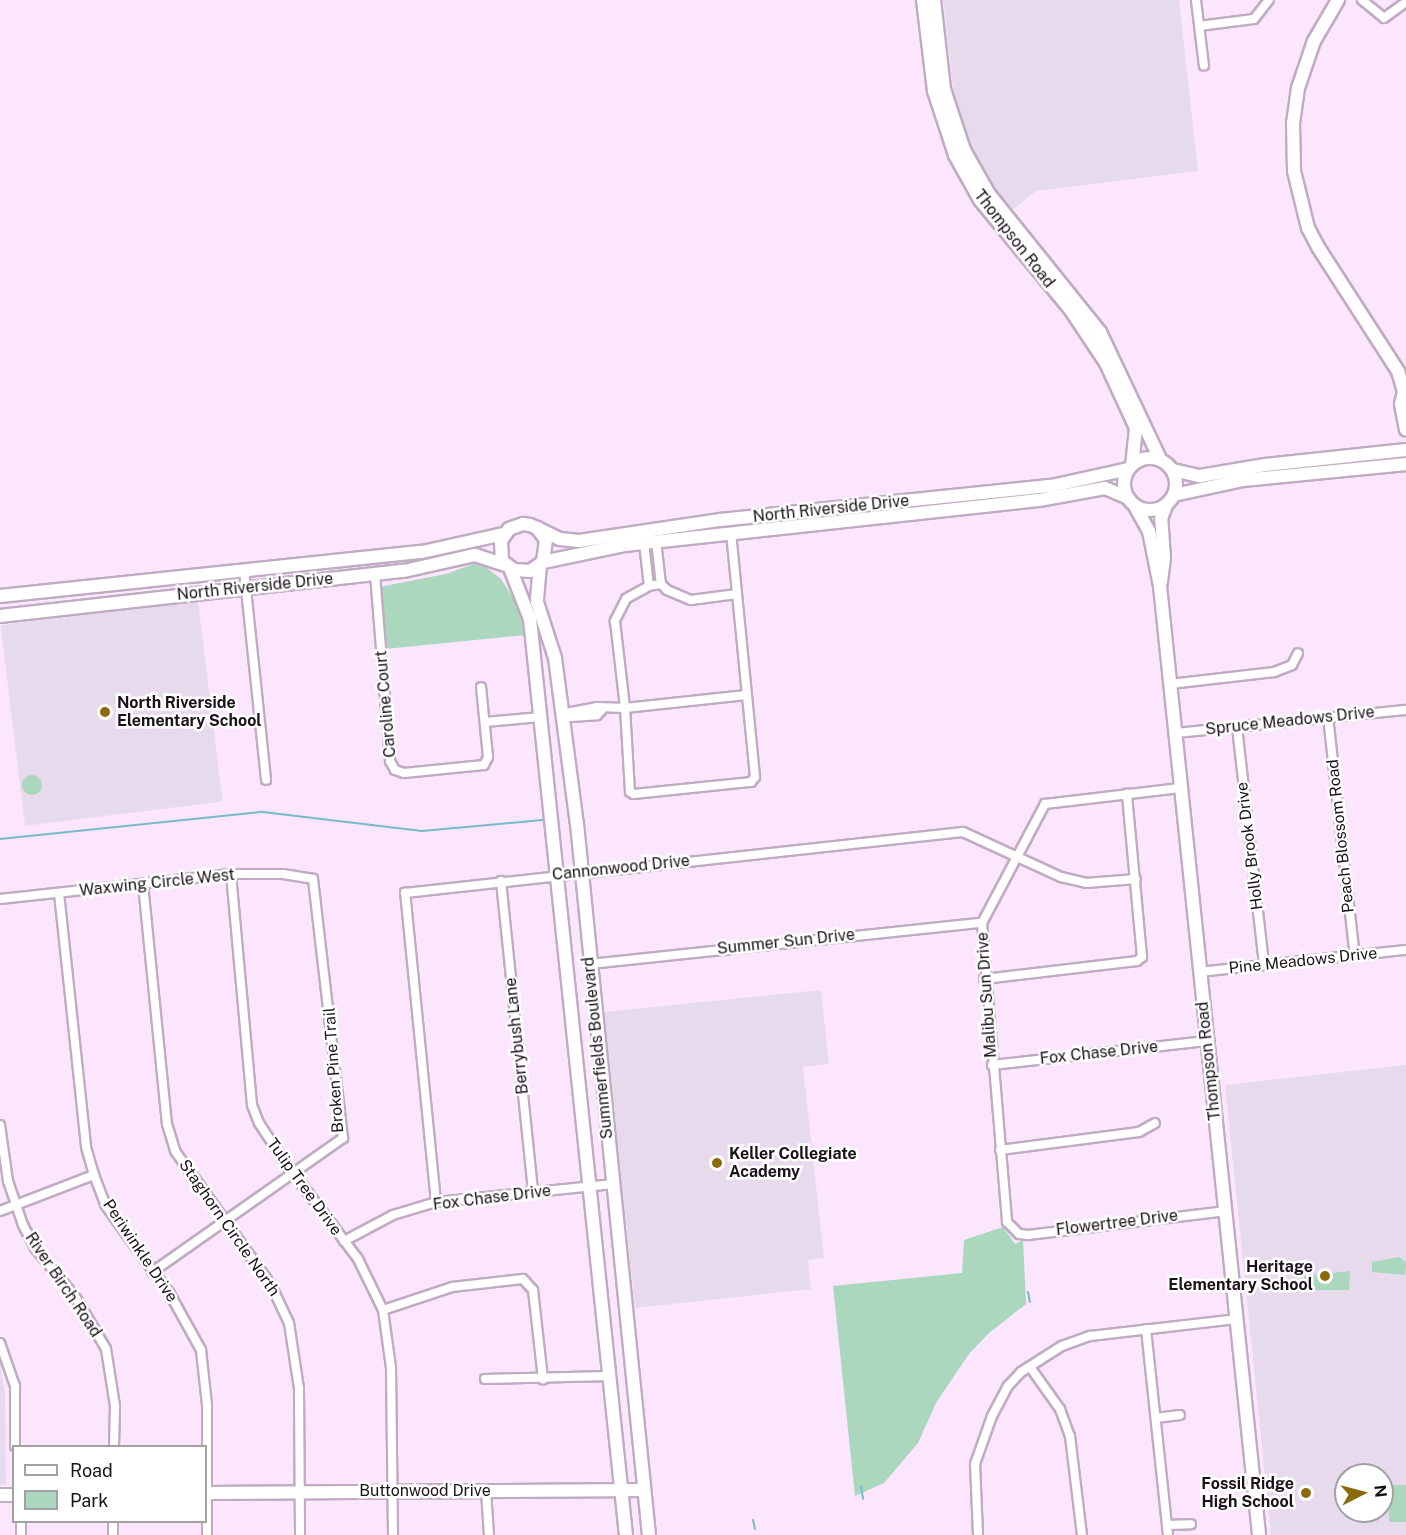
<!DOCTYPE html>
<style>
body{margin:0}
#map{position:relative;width:1406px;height:1535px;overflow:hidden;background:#fbe6fd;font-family:"Public Sans",sans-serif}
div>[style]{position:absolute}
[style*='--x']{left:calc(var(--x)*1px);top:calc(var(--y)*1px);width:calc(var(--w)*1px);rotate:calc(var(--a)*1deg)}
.education>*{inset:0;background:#e8daed;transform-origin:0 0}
.green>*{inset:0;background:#abd7bf;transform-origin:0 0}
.round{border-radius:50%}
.stream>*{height:2px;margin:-1px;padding:0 1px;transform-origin:1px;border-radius:1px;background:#79bac9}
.roads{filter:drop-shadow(2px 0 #c0acc2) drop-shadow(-2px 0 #c0acc2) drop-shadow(0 2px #c0acc2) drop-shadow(0 -2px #c0acc2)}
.street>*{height:8px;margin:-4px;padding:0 4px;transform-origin:4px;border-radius:4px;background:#fff}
.secondary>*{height:12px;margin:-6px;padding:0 6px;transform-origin:6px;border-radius:6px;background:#fff}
.secondary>.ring{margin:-6px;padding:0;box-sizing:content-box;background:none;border:12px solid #fff;border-radius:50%}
.dots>*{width:16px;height:16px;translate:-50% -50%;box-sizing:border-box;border:3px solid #fff;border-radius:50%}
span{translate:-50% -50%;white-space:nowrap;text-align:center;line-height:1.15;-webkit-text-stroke:5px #fff;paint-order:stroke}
.street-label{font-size:16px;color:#191219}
.poi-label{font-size:16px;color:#191219;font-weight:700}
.left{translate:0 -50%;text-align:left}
.right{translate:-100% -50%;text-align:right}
.legend{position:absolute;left:12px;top:1445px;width:195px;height:78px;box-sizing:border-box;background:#fff;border:2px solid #a3a0a3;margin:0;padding:8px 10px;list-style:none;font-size:18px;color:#191219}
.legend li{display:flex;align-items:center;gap:12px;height:30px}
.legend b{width:30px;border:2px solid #a3a0a3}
.north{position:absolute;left:1334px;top:1463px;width:60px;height:60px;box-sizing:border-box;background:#fff;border:2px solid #a3a0a3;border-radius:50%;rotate:84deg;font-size:16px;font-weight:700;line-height:24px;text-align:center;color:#191219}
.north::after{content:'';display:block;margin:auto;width:21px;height:27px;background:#8c6a0c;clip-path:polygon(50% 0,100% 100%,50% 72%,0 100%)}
</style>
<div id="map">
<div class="education">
<div style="clip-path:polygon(943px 0,1179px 0,1198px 171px,1036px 191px,1012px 210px,996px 192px,969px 141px,954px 96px)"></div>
<div style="left:198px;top:601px;width:202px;height:199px;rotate:83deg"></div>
<div style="clip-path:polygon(821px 990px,829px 1064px,803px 1067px,824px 1258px,808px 1260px,811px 1289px,635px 1308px,604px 1012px)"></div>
<div style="clip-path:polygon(evenodd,1406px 1065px,1406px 1535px,1271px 1535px,1225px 1085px,1406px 1065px,1346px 1475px,1382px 1475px,1382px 1511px,1346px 1511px,1346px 1475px)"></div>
<div style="clip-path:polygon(0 1365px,5px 1393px,6px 1485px,0 1485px)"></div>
</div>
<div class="green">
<div style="clip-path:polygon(473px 564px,483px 565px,501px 579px,524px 615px,526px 635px,385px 649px,379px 587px,446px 574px)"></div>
<div class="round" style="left:22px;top:775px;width:20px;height:20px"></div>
<div style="clip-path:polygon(1003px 1227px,1015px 1244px,1023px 1240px,1026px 1304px,989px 1333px,969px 1354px,936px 1403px,918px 1443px,884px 1483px,855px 1496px,833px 1286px,962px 1273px,964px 1240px)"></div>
<div style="clip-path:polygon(1399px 1257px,1406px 1262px,1405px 1275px,1372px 1272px,1372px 1262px)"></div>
<div style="clip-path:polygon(1350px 1271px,1349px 1290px,1305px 1290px,1304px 1276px)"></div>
<div style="left:1389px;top:1485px;width:17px;height:37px"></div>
</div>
<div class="stream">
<div style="--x:0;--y:839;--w:264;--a:-5.9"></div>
<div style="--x:263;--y:812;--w:160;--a:6.8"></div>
<div style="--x:422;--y:831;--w:121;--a:-5.2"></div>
<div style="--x:1028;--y:1292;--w:10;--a:79"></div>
<div style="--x:861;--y:1486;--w:13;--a:81"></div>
<div style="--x:753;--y:1520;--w:9;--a:77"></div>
</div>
<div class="roads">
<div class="street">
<div style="--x:1196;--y:0;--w:66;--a:83.1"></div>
<div style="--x:1362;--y:0;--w:28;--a:39"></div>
<div style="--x:1384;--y:18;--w:27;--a:-36"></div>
<div style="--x:1199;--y:26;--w:55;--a:-7.3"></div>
<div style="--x:1254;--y:19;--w:24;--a:-52"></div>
<div style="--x:656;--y:541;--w:43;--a:83.4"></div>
<div style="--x:661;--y:584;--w:8;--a:45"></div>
<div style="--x:667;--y:590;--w:26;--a:23"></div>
<div style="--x:691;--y:600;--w:46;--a:-7.4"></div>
<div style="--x:644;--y:543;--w:43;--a:83.4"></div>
<div style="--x:244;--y:570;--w:211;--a:84"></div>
<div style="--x:375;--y:574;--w:188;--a:85.4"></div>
<div style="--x:390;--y:761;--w:10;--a:61"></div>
<div style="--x:395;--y:770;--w:9;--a:18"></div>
<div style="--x:404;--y:773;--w:80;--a:-5.7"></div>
<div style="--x:484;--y:765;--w:9;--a:-63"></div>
<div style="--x:488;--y:757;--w:70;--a:-95.7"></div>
<div style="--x:661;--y:584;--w:12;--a:171"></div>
<div style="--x:649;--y:586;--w:26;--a:151"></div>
<div style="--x:626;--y:599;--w:25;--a:117"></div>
<div style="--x:615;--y:621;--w:88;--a:83.4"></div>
<div style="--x:625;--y:708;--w:122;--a:-6.1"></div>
<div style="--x:1170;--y:684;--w:105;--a:-6.6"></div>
<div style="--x:1274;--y:672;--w:19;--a:-21"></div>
<div style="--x:1292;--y:665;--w:13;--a:-63"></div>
<div style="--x:561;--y:714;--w:37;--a:-11"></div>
<div style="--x:597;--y:707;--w:28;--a:2"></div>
<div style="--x:625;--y:708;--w:84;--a:86.6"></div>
<div style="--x:630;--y:792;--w:4;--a:27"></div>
<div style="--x:634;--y:794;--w:118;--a:-5.9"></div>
<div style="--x:751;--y:782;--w:6;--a:-51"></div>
<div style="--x:755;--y:777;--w:245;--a:-95.6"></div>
<div style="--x:562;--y:715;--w:9;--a:13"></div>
<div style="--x:571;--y:717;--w:26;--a:-4"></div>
<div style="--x:597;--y:715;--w:6;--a:-45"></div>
<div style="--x:1328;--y:717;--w:241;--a:83.6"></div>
<div style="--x:485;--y:722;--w:56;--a:-5.1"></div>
<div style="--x:1237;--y:727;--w:240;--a:83.5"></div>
<div style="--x:1175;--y:733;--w:232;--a:-5.7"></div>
<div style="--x:1180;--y:788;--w:136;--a:173.2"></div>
<div style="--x:1045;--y:804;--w:135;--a:117.9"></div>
<div style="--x:982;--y:923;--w:300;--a:85.2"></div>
<div style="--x:1007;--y:1222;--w:17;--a:45"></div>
<div style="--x:1019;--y:1234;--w:9;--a:6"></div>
<div style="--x:1028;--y:1235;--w:198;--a:-6.9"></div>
<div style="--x:231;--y:874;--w:232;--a:84.8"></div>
<div style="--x:252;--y:1105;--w:19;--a:69"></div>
<div style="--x:259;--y:1123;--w:45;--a:56.7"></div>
<div style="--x:284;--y:1161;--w:123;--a:52.9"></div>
<div style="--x:358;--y:1259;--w:57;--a:63.9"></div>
<div style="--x:383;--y:1310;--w:59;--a:82.1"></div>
<div style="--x:391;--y:1368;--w:167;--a:89.3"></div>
<div style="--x:501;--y:881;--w:313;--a:84.1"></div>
<div style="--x:143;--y:884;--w:241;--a:84.3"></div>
<div style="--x:167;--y:1124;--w:28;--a:73"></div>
<div style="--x:175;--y:1151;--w:165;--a:54.4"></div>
<div style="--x:271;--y:1285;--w:42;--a:64.7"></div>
<div style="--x:289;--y:1323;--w:66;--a:81.3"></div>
<div style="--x:299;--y:1388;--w:147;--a:89.6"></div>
<div style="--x:59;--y:893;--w:255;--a:83.9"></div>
<div style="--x:86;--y:1147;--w:29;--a:74"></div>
<div style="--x:94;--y:1175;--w:33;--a:69"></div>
<div style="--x:106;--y:1206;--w:109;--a:54"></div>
<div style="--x:170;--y:1294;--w:64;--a:61"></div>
<div style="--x:201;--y:1350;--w:55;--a:83.8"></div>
<div style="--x:207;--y:1405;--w:130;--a:90"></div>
<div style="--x:0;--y:899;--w:232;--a:-6.2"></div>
<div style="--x:231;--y:874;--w:52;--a:0"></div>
<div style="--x:283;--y:874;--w:30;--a:9"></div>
<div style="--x:313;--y:879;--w:261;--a:83.4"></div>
<div style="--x:343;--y:1138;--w:233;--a:144.9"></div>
<div style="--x:589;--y:964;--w:395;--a:-6"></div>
<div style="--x:1199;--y:972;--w:208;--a:-6.1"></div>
<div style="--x:984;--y:979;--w:154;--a:-6.7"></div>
<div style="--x:1137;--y:961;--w:6;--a:-39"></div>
<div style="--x:1142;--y:957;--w:164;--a:-95.3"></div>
<div style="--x:992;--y:1065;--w:216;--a:-6.4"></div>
<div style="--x:0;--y:1125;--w:57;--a:81.9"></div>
<div style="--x:8;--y:1181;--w:46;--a:71.2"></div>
<div style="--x:23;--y:1225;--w:27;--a:62"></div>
<div style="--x:36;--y:1249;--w:63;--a:50.8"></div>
<div style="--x:76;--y:1298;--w:59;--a:59.5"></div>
<div style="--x:106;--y:1349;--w:58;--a:81"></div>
<div style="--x:115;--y:1406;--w:40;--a:91.4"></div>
<div style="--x:1000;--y:1150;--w:140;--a:-7.4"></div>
<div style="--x:1139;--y:1132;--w:18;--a:-29"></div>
<div style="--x:436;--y:1202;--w:311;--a:-95.7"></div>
<div style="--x:405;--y:893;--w:561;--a:-6.24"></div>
<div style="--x:963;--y:832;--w:108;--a:24.7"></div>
<div style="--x:1061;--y:877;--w:26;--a:13"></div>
<div style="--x:1086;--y:883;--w:50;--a:-4.6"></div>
<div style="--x:0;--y:1211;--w:101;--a:-21"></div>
<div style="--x:344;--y:1241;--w:55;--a:-28"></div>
<div style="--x:393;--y:1215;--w:45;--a:-16.8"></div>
<div style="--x:436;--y:1202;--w:177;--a:-5.8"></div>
<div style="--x:383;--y:1310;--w:73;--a:-18.4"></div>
<div style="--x:452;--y:1287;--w:71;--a:-6.4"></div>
<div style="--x:523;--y:1279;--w:15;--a:48"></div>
<div style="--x:533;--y:1290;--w:90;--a:83.6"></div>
<div style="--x:1146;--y:1329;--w:207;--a:83.9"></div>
<div style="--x:0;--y:1343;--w:46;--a:70.8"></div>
<div style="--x:15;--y:1386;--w:60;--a:90"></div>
<div style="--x:1030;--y:1367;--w:52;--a:54.5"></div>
<div style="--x:1060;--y:1409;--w:29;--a:70"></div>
<div style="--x:1070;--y:1436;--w:100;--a:83.1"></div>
<div style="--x:485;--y:1379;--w:124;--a:-1.4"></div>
<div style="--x:1156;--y:1418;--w:24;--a:-7"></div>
<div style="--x:486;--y:1491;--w:44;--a:86.1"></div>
<div style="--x:21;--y:1522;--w:13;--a:90"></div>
<div style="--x:113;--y:1522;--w:13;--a:90"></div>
<div style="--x:1167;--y:1525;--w:24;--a:-2"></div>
<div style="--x:978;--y:1535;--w:71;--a:-92.4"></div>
<div style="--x:975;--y:1464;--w:51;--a:-70.5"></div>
<div style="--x:992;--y:1416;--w:34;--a:-62"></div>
<div style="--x:1008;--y:1386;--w:19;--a:-47"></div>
<div style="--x:1021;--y:1372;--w:49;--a:-32.4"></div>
<div style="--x:1062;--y:1346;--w:30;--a:-20"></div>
<div style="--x:1090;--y:1336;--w:147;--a:-6.6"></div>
</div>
<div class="secondary">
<div style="--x:923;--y:0;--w:92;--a:83.1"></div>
<div style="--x:934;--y:91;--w:67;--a:71.8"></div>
<div style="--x:955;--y:155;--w:51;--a:60.9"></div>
<div style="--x:980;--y:200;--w:141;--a:50.5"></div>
<div style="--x:1070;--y:309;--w:65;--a:56.3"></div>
<div style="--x:1106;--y:363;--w:72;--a:65.2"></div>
<div style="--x:1136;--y:428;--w:36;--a:96"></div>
<div style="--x:934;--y:0;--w:90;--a:83.6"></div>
<div style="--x:944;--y:89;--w:64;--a:71.8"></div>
<div style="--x:964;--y:150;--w:51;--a:60.4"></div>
<div style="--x:989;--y:194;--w:177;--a:51.2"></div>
<div style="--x:1100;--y:332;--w:140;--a:64.7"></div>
<div style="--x:1338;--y:0;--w:48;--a:120.3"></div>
<div style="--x:1314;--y:41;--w:50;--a:108.8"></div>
<div style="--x:1298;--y:88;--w:35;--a:98"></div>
<div style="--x:1293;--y:123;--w:48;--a:88.8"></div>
<div style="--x:1294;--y:171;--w:59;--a:76.2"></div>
<div style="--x:1308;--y:228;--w:21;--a:62"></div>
<div style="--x:1318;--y:247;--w:148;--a:57.2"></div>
<div style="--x:1398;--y:371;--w:22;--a:74"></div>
<div style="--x:1404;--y:392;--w:12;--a:104"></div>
<div style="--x:1401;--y:404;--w:26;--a:79"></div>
<div class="ring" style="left:1124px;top:458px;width:40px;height:40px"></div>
<div style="--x:1173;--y:470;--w:28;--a:13"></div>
<div style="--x:1200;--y:476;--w:66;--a:-9.6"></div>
<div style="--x:1265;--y:465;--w:142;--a:-6.1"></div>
<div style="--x:1174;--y:495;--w:71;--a:-12.3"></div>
<div style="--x:1243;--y:480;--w:164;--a:-5.6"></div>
<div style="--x:1135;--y:506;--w:29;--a:61"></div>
<div style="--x:1149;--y:531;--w:56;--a:78.7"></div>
<div style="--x:1160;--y:586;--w:954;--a:84.04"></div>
<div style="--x:537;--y:528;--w:15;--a:53"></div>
<div style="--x:546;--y:540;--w:22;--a:98"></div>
<div style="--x:543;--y:562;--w:16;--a:145"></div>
<div style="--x:530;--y:571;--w:16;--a:-176"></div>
<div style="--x:514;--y:570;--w:15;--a:-143"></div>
<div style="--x:502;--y:561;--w:20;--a:-93"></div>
<div style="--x:501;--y:541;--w:14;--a:-56"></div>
<div style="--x:509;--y:529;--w:15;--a:-20"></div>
<div style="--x:523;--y:524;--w:7;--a:8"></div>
<div style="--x:530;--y:525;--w:8;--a:23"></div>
<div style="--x:537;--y:528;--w:25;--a:26"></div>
<div style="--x:560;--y:539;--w:19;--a:6"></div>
<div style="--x:579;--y:541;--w:143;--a:-8.5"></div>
<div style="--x:720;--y:520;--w:333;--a:-5.9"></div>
<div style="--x:1051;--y:486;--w:79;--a:-12.4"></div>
<div style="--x:543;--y:562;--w:84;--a:-11.7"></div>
<div style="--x:625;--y:545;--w:416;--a:-6.2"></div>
<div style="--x:1039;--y:500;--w:67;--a:-10.3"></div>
<div style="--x:1105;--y:488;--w:25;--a:23"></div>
<div style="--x:540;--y:565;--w:37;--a:95"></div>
<div style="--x:537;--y:602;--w:59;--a:72.2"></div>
<div style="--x:555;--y:658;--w:167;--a:82.5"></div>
<div style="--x:577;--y:824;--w:715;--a:84.22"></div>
<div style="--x:510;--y:568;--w:55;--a:68.6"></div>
<div style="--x:530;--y:619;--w:921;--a:84.02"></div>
<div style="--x:1161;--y:582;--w:24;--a:-83"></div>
<div style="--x:1164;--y:558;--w:39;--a:-94"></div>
<div style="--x:1161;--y:519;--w:15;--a:-70"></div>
<div style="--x:0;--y:596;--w:424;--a:-6"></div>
<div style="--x:422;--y:552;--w:84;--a:-12.4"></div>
<div style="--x:0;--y:616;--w:406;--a:-6.4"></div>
<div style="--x:404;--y:571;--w:73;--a:-12.7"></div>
<div style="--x:475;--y:555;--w:33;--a:18"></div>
<div style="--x:206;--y:1493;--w:438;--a:-0.4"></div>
<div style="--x:0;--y:1495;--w:14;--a:0"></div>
</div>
</div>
<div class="dots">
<div style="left:105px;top:712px;background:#8c6a0c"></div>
<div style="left:717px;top:1163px;background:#8c6a0c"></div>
<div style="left:1325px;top:1276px;background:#8c6a0c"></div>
<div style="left:1306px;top:1493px;background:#8c6a0c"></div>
</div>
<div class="street-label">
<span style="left:1014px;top:239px;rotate:52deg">Thompson Road</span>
<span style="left:831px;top:509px;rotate:-6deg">North Riverside Drive</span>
<span style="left:255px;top:587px;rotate:-6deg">North Riverside Drive</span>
<span style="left:386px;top:704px;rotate:-95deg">Caroline Court</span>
<span style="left:1290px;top:721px;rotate:-6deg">Spruce Meadows Drive</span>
<span style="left:1341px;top:836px;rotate:-96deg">Peach Blossom Road</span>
<span style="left:1250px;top:846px;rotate:-97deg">Holly Brook Drive</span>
<span style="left:621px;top:868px;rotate:-6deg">Cannonwood Drive</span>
<span style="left:157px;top:883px;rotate:-6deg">Waxwing Circle West</span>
<span style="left:786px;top:942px;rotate:-6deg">Summer Sun Drive</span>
<span style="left:1303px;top:961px;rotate:-6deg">Pine Meadows Drive</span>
<span style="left:987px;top:995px;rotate:-94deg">Malibu Sun Drive</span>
<span style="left:517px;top:1036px;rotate:-96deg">Berrybush Lane</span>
<span style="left:598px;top:1048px;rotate:-96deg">Summerfields Boulevard</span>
<span style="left:1099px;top:1053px;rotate:-6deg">Fox Chase Drive</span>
<span style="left:1209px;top:1061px;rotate:-96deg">Thompson Road</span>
<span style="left:334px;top:1070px;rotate:-94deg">Broken Pine Trail</span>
<span style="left:304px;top:1187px;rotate:54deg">Tulip Tree Drive</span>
<span style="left:492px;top:1198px;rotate:-7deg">Fox Chase Drive</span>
<span style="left:1117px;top:1223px;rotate:-7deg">Flowertree Drive</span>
<span style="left:229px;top:1228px;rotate:55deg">Staghorn Circle North</span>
<span style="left:140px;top:1251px;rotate:56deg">Periwinkle Drive</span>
<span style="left:63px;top:1285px;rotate:56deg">River Birch Road</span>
<span style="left:425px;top:1491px">Buttonwood Drive</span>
</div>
<div class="poi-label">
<span class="left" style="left:117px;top:712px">North Riverside<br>Elementary School</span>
<span class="left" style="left:729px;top:1163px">Keller Collegiate<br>Academy</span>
<span class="right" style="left:1313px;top:1276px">Heritage<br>Elementary School</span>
<span class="right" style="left:1294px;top:1493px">Fossil Ridge<br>High School</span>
</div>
<ul class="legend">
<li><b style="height:8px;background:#fff"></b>Road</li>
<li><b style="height:16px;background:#abd7bf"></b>Park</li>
</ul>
<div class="north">N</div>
</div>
